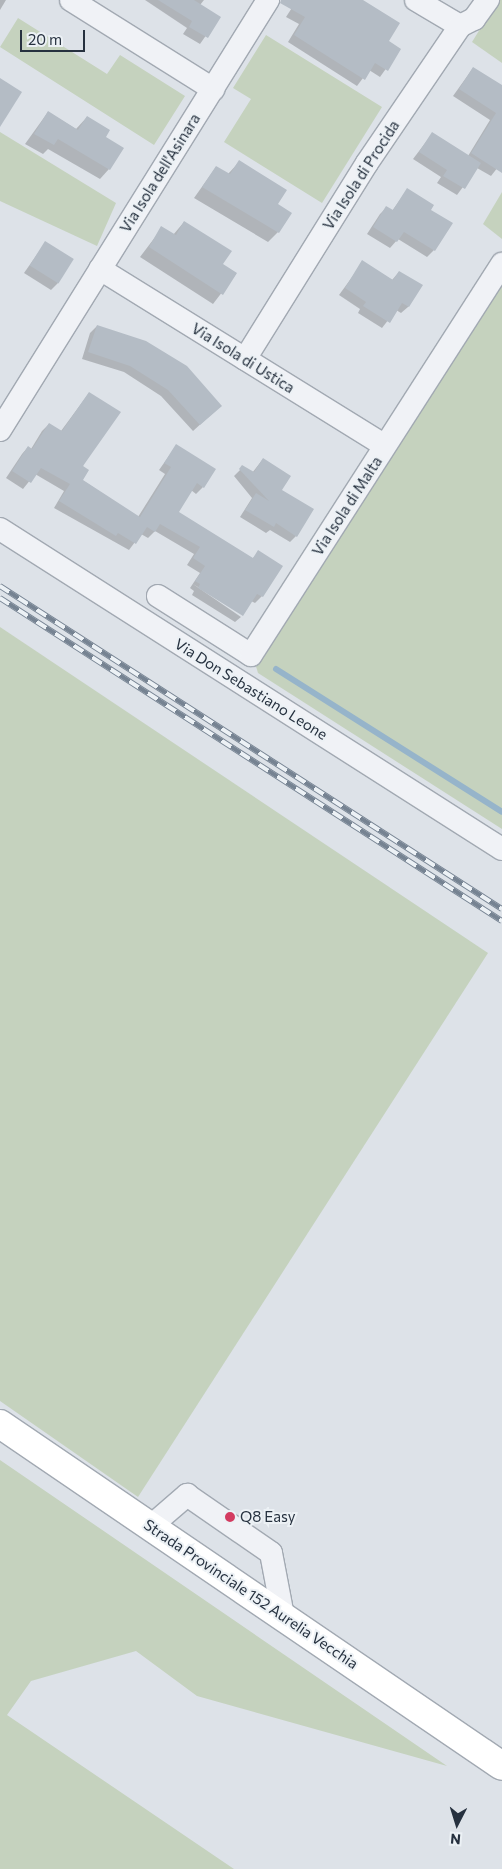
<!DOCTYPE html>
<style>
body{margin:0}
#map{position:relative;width:502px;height:1869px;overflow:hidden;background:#dde2e8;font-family:Commissioner,sans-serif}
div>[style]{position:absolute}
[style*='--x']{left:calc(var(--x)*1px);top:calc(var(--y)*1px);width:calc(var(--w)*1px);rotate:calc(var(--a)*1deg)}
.green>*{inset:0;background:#c5d2be}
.shadow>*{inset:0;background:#0003}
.stream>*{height:6px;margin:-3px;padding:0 3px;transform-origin:3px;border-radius:3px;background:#96b4ca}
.building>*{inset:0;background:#b4bcc5;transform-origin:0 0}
.roads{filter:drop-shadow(1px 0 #a2a9b2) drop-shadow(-1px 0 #a2a9b2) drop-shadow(0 1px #a2a9b2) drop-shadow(0 -1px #a2a9b2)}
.minor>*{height:22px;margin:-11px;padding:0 11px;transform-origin:11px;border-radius:11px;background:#f0f2f6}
.major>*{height:28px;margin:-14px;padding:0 14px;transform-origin:14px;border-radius:14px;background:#fff}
.rail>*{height:5.5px;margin-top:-2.75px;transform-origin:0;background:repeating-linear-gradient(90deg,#ecf1f5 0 11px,#768392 0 22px);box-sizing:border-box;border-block:1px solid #768392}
.dots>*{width:14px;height:14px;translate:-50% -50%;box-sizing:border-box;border:2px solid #ecf1f5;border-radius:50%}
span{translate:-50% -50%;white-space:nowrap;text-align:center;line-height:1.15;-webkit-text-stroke:4px #ecf1f5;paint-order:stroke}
.street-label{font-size:15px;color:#26313f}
.poi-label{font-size:15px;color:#26313f}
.left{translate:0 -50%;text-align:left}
.north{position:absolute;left:432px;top:1799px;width:50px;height:50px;-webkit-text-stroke:4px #ecf1f5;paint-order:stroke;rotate:185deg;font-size:14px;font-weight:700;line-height:20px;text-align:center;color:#26313f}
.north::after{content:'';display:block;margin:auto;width:18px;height:22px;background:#26313f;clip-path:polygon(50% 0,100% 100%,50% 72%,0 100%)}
.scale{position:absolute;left:20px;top:30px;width:65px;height:22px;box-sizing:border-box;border:2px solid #26313f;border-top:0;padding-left:6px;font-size:15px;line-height:18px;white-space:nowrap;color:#26313f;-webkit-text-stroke:4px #ecf1f5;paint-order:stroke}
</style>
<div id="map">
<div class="green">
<div style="clip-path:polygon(498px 0,502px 0,502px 63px,472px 42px)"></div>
<div style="clip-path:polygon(18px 18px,107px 74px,120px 55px,185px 96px,154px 145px,0 47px)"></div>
<div style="clip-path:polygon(266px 35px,382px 107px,322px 203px,224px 142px,251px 99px,233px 88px)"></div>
<div style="clip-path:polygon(0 132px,116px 203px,97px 246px,0 201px)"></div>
<div style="clip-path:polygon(502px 192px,502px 239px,483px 224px)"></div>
<div style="clip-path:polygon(502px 280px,502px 829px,258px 673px,255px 663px)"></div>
<div style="clip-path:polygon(0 627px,488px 953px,138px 1497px,0 1401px)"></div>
<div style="clip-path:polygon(0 1460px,447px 1766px,197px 1696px,136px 1651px,31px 1681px,7px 1715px,234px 1869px,0 1869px)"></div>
</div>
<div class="shadow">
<div style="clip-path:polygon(0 0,6px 0,0 10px)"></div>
<div style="clip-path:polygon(145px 0,204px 0,200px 5px,219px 17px,200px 44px,183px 34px,187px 28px)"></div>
<div style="clip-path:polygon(297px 0,361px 0,388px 41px,400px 49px,380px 77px,369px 70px,357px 86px,288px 42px,299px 24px,286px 17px)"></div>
<div style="clip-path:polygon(473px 68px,502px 86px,502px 162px,491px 176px,477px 168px,457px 195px,437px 183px,441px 177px,413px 159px,432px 134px,468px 156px,490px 120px,453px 96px)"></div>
<div style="clip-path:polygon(48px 112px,76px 129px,87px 117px,105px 137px,109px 169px,100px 179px,48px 149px,43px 154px,25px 144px)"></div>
<div style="clip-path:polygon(239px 162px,276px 205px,278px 232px,268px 242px,194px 198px,216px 167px,228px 174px)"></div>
<div style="clip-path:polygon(407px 190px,429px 210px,434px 250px,427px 257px,398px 239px,390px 248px,367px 234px,380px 214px,386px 208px,392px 211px)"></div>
<div style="clip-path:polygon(184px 222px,221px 265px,236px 274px,213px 304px,140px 257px,162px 228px,173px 235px)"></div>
<div style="clip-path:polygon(45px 243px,58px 283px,51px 290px,24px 273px)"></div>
<div style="clip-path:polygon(363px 262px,392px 280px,399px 272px,421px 286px,408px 307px,401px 313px,396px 310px,382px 328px,358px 313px,360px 309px,339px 295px)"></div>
<div style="clip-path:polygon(97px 326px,214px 412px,193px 431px,161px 396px,124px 372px,82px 359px,90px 333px)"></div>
<div style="clip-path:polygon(89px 393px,82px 480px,138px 517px,165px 474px,159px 470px,176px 446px,203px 487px,196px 494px,191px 490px,177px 513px,252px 559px,259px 552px,281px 566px,262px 596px,255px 603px,251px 601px,242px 614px,193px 584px,241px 617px,235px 622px,192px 595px,194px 591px,190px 588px,200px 573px,187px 565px,194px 554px,155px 531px,148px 538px,141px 534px,129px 550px,54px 508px,64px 491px,35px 474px,23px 489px,6px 478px,22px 454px,28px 447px,31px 449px,42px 431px,49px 424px,61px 431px)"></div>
<div style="clip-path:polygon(263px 459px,281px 490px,296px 536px,290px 542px,270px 530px,266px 533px,240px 517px,252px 498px,234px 476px,243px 467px,252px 473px)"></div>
</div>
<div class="stream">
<div style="--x:276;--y:669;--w:267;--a:32.3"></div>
</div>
<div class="building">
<div style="clip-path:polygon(158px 0,194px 0,221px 17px,208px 38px,189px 27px,192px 21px)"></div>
<div style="clip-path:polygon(281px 0,363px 0,400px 23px,389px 41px,401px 49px,388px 71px,375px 63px,365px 80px,294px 35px,305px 17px,280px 3px)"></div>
<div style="clip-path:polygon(473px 67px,502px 85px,502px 173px,471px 153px,496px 113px,459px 89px)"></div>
<div style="clip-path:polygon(0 78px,22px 92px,0 127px)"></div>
<div style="clip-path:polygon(48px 111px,78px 130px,87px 116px,110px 130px,106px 137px,124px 148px,110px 170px,58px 139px,54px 145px,34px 134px)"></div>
<div style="clip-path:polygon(432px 132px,481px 163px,465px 189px,443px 176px,447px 170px,419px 152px)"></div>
<div style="clip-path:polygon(239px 160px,287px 190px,278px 204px,292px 213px,279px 233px,202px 187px,216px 166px,230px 174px)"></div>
<div style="clip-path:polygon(407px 188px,434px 205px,431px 210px,453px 223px,435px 251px,404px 232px,397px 242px,373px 227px,386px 206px,393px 210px)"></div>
<div style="clip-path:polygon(184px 221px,232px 251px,223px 264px,237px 273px,223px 295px,149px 247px,161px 226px,176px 235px)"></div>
<div style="left:45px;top:241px;width:34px;height:29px;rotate:32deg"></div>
<div style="clip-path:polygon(362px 260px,393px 280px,399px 271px,423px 285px,409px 307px,402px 303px,390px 323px,363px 306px,366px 302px,345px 288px)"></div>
<div style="clip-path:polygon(97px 325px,146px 341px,187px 366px,222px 406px,200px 425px,168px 390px,130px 366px,88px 352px)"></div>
<div style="clip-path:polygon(89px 392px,121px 412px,83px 466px,89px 470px,83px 480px,140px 517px,171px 467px,164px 463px,176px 444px,216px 469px,204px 488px,197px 483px,179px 512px,253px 558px,258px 550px,283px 566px,263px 597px,257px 594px,243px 616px,198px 588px,200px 584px,195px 581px,205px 566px,193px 558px,200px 547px,160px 524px,155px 532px,147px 527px,136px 544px,118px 533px,116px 536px,59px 501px,70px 484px,41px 468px,31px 483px,12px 471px,28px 446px,32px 449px,49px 423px,62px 431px)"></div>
<div style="clip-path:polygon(263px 458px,291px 476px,282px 490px,314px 509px,297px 537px,276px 523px,274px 527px,245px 510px,256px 493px,269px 501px,239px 469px,242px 465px,254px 472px)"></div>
</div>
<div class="roads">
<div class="minor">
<div style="--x:71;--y:0;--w:168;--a:32.1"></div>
<div style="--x:416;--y:0;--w:51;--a:30.6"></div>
<div style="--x:100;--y:269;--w:335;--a:31.8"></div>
<div style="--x:245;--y:359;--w:231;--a:-58.1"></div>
<div style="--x:367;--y:163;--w:166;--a:-55.8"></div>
<div style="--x:460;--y:26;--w:16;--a:-27"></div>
<div style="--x:474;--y:19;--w:24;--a:-54"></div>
<div style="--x:0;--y:430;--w:507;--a:-58.07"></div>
<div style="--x:0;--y:529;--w:595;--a:32.52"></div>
<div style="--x:158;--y:596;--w:110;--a:32.4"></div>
<div style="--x:251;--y:655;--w:465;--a:-57.3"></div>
<div style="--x:151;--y:1526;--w:48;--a:-40.7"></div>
<div style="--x:187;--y:1495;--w:102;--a:34.6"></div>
<div style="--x:271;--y:1553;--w:64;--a:79.2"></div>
</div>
<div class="major">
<div style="--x:0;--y:1424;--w:607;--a:34.27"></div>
</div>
</div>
<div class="rail">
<div style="--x:0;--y:586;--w:597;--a:32.76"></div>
<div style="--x:0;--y:598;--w:597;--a:32.76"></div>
</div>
<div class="dots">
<div style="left:230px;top:1517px;background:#d33b60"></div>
</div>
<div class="street-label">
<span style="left:160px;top:173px;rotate:-58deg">Via Isola dell'Asinara</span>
<span style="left:361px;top:175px;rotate:-57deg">Via Isola di Procida</span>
<span style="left:243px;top:358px;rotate:32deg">Via Isola di Ustica</span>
<span style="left:347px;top:506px;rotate:-57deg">Via Isola di Malta</span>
<span style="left:251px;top:689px;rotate:32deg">Via Don Sebastiano Leone</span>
<span style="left:251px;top:1594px;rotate:34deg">Strada Provinciale 152 Aurelia Vecchia</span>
</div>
<div class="poi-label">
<span class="left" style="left:240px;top:1517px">Q8 Easy</span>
</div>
<div class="north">N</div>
<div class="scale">20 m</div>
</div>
